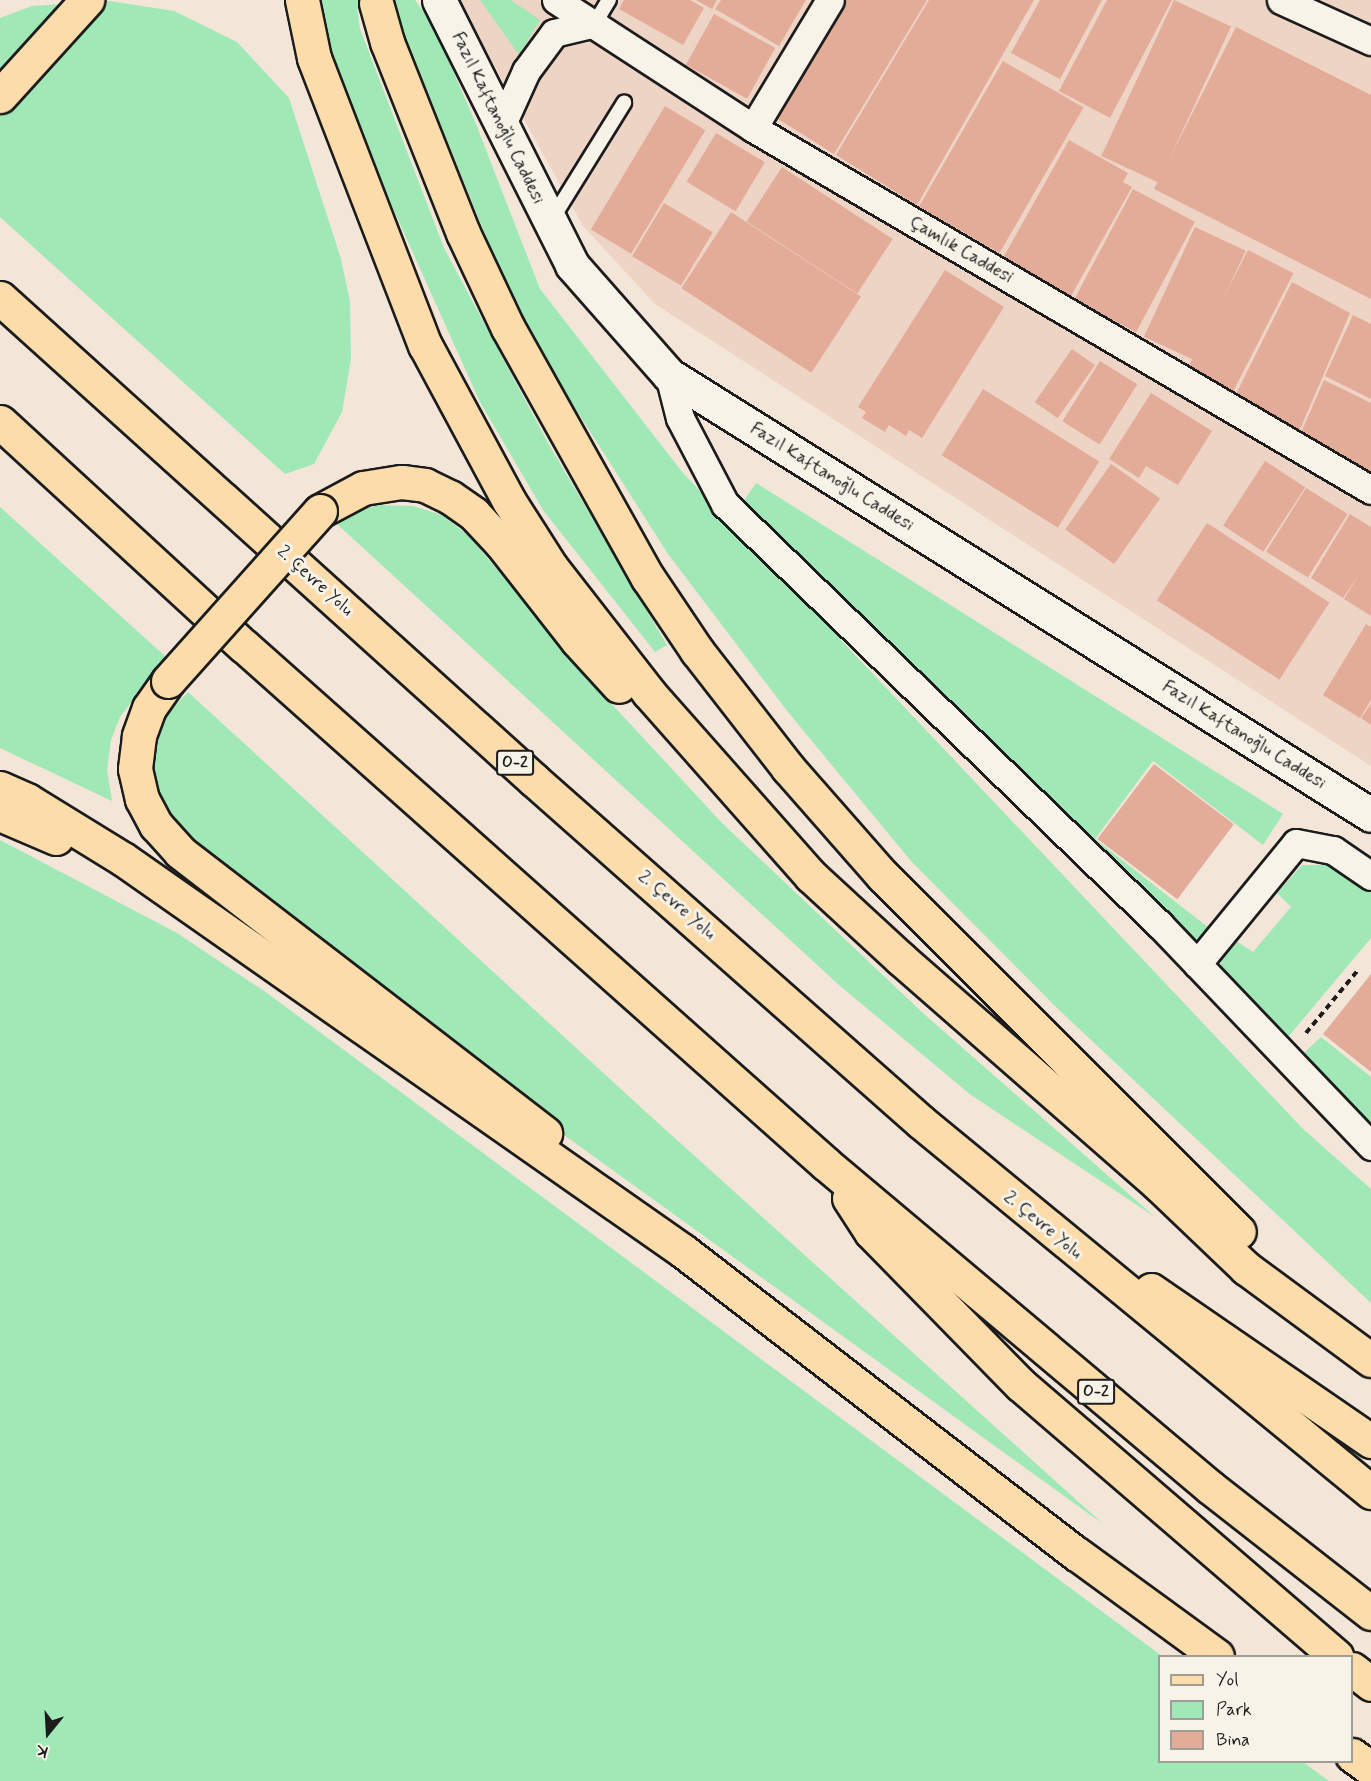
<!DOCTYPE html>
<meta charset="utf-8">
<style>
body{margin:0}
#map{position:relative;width:1371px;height:1781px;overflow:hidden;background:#f3e5d8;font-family:Mynerve,sans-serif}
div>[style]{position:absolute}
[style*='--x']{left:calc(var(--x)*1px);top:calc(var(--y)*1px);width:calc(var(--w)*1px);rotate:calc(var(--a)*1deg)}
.built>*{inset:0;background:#eed4c5}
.green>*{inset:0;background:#a0e8b6}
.building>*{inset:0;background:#e3ac99;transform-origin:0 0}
.path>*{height:4px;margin-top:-2px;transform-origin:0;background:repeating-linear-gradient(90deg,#1c1c1c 0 6px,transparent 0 10.5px)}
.roads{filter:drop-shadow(2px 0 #1c1c1c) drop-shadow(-2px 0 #1c1c1c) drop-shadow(0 2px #1c1c1c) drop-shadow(0 -2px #1c1c1c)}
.lane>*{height:14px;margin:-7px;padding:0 7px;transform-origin:7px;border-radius:7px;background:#f7f3e8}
.street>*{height:27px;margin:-13.5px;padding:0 13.5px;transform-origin:13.5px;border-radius:13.5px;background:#f7f3e8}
.secondary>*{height:33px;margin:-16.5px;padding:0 16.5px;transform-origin:16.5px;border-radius:16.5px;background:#f7f3e8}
.primary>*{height:33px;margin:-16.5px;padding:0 16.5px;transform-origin:16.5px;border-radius:16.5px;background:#fcdcab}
.highway>*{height:33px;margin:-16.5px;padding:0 16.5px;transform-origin:16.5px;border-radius:16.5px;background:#fcdcab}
.bridges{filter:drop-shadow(2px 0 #1c1c1c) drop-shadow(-2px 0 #1c1c1c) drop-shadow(0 2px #1c1c1c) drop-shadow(0 -2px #1c1c1c)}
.highway-bridge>*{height:33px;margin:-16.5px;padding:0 16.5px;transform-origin:16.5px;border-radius:16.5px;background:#fcdcab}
span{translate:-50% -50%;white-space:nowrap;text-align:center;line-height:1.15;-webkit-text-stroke:6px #f7f3e8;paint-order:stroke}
.shield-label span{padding:2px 4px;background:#f7f3e8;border:2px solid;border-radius:4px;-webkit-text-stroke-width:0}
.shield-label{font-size:16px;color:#1c1c1c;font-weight:700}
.street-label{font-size:18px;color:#1c1c1c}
.legend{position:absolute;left:1158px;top:1655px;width:195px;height:108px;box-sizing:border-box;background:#f7f3e8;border:2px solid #9f9d96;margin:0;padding:8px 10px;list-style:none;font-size:18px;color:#1c1c1c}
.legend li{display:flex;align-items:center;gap:12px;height:30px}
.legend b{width:30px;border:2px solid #9f9d96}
.north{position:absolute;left:18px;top:1703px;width:60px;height:60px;-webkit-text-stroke:4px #f7f3e8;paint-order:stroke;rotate:198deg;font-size:16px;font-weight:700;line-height:24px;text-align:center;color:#1c1c1c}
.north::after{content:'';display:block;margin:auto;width:21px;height:27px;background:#1c1c1c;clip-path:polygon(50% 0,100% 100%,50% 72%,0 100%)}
</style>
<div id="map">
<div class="built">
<div style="clip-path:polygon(458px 0,1371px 0,1371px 766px,655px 304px,583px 226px)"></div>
</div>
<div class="green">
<div style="clip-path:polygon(322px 0,378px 0,357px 8px,360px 29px,444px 248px,548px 443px,667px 645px,655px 652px,543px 510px,480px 402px,373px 164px,334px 66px,323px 22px)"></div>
<div style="clip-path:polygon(390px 0,415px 0,434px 27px,476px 124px,540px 289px,683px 473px,1303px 1129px,1371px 1189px,1371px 1303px,1057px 1008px,911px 861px,788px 712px,668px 554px,521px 323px)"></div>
<div style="clip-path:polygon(480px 0,511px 0,540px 20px,519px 55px)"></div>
<div style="clip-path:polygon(110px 1px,174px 11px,237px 42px,289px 98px,341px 259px,350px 302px,351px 359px,342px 412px,314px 464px,285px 474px,0 217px,0 18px,32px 6px)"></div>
<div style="clip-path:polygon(756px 483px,1283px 814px,1263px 845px,1153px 761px,1095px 839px,1209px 928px,1195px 940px,739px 508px)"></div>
<div style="clip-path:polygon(378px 505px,413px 506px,442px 515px,469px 536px,595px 686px,722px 823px,924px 1014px,1155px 1217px,971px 1095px,839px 985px,337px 524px,355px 512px)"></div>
<div style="clip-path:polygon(0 507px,166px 657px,120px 717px,111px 740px,107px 770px,112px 801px,0 748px)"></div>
<div style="clip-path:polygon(188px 692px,647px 1113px,1103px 1524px,553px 1127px,199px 844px,167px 814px,151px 772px,152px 742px,165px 716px)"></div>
<div style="clip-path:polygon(0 840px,177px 933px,267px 993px,1162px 1656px,1160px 1762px,1303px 1762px,1329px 1781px,0 1781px)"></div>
<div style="clip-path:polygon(1302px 865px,1329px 865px,1371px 891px,1371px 938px,1288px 1037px,1220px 971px,1223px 949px,1233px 939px,1253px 952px,1291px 907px,1277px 893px)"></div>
<div style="clip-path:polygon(1321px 1037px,1371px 1077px,1371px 1125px,1306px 1059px,1305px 1052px)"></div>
</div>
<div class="building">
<div style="clip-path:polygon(624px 0,690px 0,704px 8px,683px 45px,619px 9px)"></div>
<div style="clip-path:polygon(696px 0,717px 0,712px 9px)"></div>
<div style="clip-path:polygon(721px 0,806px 0,779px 46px,715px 9px)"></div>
<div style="clip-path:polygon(839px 0,927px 0,834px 154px,770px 114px)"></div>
<div style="clip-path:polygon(929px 0,1034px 0,917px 205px,836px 155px)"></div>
<div style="clip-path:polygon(1040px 0,1102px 0,1060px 79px,1011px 53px)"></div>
<div style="clip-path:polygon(1107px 0,1172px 0,1110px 118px,1059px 91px)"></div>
<div style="left:1174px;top:0;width:63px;height:172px;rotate:25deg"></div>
<div style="left:714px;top:14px;width:70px;height:58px;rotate:29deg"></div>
<div style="clip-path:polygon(1236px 27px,1371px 95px,1371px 299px,1154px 189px)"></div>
<div style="left:1003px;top:61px;width:93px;height:168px;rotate:30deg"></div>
<div style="left:665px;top:106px;width:47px;height:144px;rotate:31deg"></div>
<div style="left:716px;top:133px;width:57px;height:57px;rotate:31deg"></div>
<div style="clip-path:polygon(1069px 140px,1128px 173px,1123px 182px,1132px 187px,1071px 296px,1003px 258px)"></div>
<div style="left:782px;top:167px;width:132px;height:65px;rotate:33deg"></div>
<div style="left:1133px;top:189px;width:70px;height:125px;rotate:28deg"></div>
<div style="left:664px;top:203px;width:57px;height:62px;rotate:31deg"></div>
<div style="left:731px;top:212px;width:155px;height:91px;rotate:33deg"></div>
<div style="left:1195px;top:227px;width:56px;height:121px;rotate:25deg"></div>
<div style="left:1248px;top:250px;width:51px;height:132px;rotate:27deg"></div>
<div style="clip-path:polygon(945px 270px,1004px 307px,922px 438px,909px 430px,906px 436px,889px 425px,885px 432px,862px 418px,866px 412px,858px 407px)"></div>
<div style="clip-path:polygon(1292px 282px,1350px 313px,1298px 434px,1235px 396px)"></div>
<div style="clip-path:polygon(1353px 315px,1371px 324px,1371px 399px,1325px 376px)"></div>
<div style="left:1072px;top:349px;width:28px;height:65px;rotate:35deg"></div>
<div style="left:1100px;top:361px;width:44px;height:71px;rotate:32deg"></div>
<div style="clip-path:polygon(1324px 380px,1371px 403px,1371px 473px,1300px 435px)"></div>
<div style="left:983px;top:389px;width:137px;height:78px;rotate:32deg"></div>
<div style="clip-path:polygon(1151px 393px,1212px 431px,1178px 485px,1146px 466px,1139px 478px,1109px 459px)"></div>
<div style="left:1265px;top:461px;width:48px;height:77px;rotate:33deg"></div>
<div style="left:1111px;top:464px;width:60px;height:80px;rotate:35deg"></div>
<div style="left:1306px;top:488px;width:49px;height:75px;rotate:32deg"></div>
<div style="clip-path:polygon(1350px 514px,1371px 527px,1371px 616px,1344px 599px,1360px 573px,1343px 598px,1311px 578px)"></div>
<div style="left:1207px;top:523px;width:146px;height:92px;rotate:33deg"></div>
<div style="clip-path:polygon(1366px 624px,1371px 627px,1371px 700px,1360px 718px,1323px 695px)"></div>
<div style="clip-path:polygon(1371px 704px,1371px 725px,1361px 718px)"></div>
<div style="left:1154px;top:764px;width:100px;height:94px;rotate:37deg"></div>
<div style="clip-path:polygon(1371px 974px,1371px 1072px,1323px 1034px)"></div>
</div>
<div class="path">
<div style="--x:1306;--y:1033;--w:83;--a:-50.4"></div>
</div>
<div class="roads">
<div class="lane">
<div style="--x:595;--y:23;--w:27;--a:-59"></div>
<div style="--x:552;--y:219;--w:137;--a:-58.2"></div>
</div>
<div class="street">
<div style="--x:556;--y:0;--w:235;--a:33"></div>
<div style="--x:753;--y:128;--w:716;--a:30.36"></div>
<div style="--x:1281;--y:0;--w:99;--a:24.5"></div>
<div style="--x:503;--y:122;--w:56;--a:-65.7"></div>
<div style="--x:526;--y:71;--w:47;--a:-53.6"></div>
<div style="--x:554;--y:33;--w:42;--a:-13.7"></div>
<div style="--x:753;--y:128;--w:149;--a:-59"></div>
<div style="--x:669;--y:375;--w:44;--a:75.7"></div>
<div style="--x:680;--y:418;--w:97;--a:62.4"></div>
<div style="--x:725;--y:504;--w:605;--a:44.06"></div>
<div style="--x:1160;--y:925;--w:306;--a:46.3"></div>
<div style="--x:1197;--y:964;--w:156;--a:-50.7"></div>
<div style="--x:1296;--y:843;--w:38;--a:11"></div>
<div style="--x:1333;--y:850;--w:46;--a:34.4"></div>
</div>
<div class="secondary">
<div style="--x:439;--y:0;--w:297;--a:63.3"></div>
<div style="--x:572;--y:265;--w:147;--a:48.6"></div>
<div style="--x:669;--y:375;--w:828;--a:32.08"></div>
</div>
<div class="primary">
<div style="--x:0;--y:96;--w:130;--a:-47.8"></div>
</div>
<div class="highway">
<div style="--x:302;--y:0;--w:59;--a:78.3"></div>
<div style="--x:314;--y:58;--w:308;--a:68.9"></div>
<div style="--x:425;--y:345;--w:177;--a:61.7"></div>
<div style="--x:509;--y:501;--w:78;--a:57.5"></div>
<div style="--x:551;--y:567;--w:160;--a:52.1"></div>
<div style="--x:649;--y:693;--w:244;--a:48.5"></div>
<div style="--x:811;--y:876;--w:122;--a:42.7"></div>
<div style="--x:901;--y:959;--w:342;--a:41.2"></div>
<div style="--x:1158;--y:1184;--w:122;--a:43.7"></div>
<div style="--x:1246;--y:1268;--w:155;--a:36.4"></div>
<div style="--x:376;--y:3;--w:41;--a:74.2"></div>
<div style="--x:387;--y:42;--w:206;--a:68.3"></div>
<div style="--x:463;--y:233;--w:105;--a:64.7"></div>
<div style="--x:508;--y:328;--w:287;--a:60.8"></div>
<div style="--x:648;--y:578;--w:88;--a:56.1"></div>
<div style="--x:697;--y:651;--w:148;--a:52.1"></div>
<div style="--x:788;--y:768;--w:144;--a:48.7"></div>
<div style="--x:883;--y:876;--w:503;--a:45"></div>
<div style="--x:0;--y:298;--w:719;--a:42.07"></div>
<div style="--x:534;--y:780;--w:516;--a:41.47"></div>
<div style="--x:921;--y:1122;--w:583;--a:39.43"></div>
<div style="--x:0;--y:422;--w:331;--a:42.6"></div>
<div style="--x:244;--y:646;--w:779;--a:41.67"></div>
<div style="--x:826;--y:1164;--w:503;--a:40.08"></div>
<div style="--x:1211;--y:1488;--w:203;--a:38"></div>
<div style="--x:320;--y:511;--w:49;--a:-28.1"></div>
<div style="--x:363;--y:488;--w:39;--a:-9"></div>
<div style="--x:402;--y:482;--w:23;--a:7"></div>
<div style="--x:425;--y:485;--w:28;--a:26"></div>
<div style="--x:450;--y:497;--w:29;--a:35"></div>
<div style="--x:474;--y:514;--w:41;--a:47"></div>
<div style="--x:502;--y:544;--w:122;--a:52"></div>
<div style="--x:577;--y:640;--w:62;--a:47.6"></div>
<div style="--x:168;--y:681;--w:33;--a:125"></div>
<div style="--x:149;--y:708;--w:30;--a:110"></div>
<div style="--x:139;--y:736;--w:33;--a:97"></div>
<div style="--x:135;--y:769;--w:31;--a:77"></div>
<div style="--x:142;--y:799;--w:30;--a:62"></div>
<div style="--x:156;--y:825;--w:36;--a:48"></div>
<div style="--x:180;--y:852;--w:461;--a:37.6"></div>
<div style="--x:0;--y:788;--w:30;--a:24"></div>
<div style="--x:27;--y:800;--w:113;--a:31.6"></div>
<div style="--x:123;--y:859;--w:684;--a:34.99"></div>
<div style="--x:683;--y:1251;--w:497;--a:37.6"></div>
<div style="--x:1077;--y:1554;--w:173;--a:36.1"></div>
<div style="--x:0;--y:814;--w:61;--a:23.2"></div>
<div style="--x:849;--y:1198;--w:40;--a:57.1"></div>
<div style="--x:871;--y:1232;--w:214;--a:45.6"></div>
<div style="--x:1021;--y:1385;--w:416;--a:40.7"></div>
<div style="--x:1151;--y:1290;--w:267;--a:34.5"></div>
<div style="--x:1352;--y:1669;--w:24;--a:38"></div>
<div style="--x:1352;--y:1755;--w:24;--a:36"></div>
</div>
</div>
<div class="bridges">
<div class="highway-bridge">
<div style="--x:168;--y:681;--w:228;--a:-48.2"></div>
</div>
</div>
<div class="shield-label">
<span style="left:515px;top:763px">O-2</span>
<span style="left:1096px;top:1392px">O-2</span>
</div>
<div class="street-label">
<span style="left:498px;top:118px;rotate:64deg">Fazıl Kaftanoğlu Caddesi</span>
<span style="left:961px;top:250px;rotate:30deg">Çamlık Caddesi</span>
<span style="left:832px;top:477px;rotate:32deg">Fazıl Kaftanoğlu Caddesi</span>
<span style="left:315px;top:581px;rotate:42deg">2. Çevre Yolu</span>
<span style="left:1244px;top:735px;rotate:32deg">Fazıl Kaftanoğlu Caddesi</span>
<span style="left:677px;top:905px;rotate:41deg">2. Çevre Yolu</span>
<span style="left:1043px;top:1225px;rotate:40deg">2. Çevre Yolu</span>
</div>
<ul class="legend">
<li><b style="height:8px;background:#fcdcab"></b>Yol</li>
<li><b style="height:16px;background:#a0e8b6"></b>Park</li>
<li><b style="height:16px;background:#e3ac99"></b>Bina</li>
</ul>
<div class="north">K</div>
</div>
